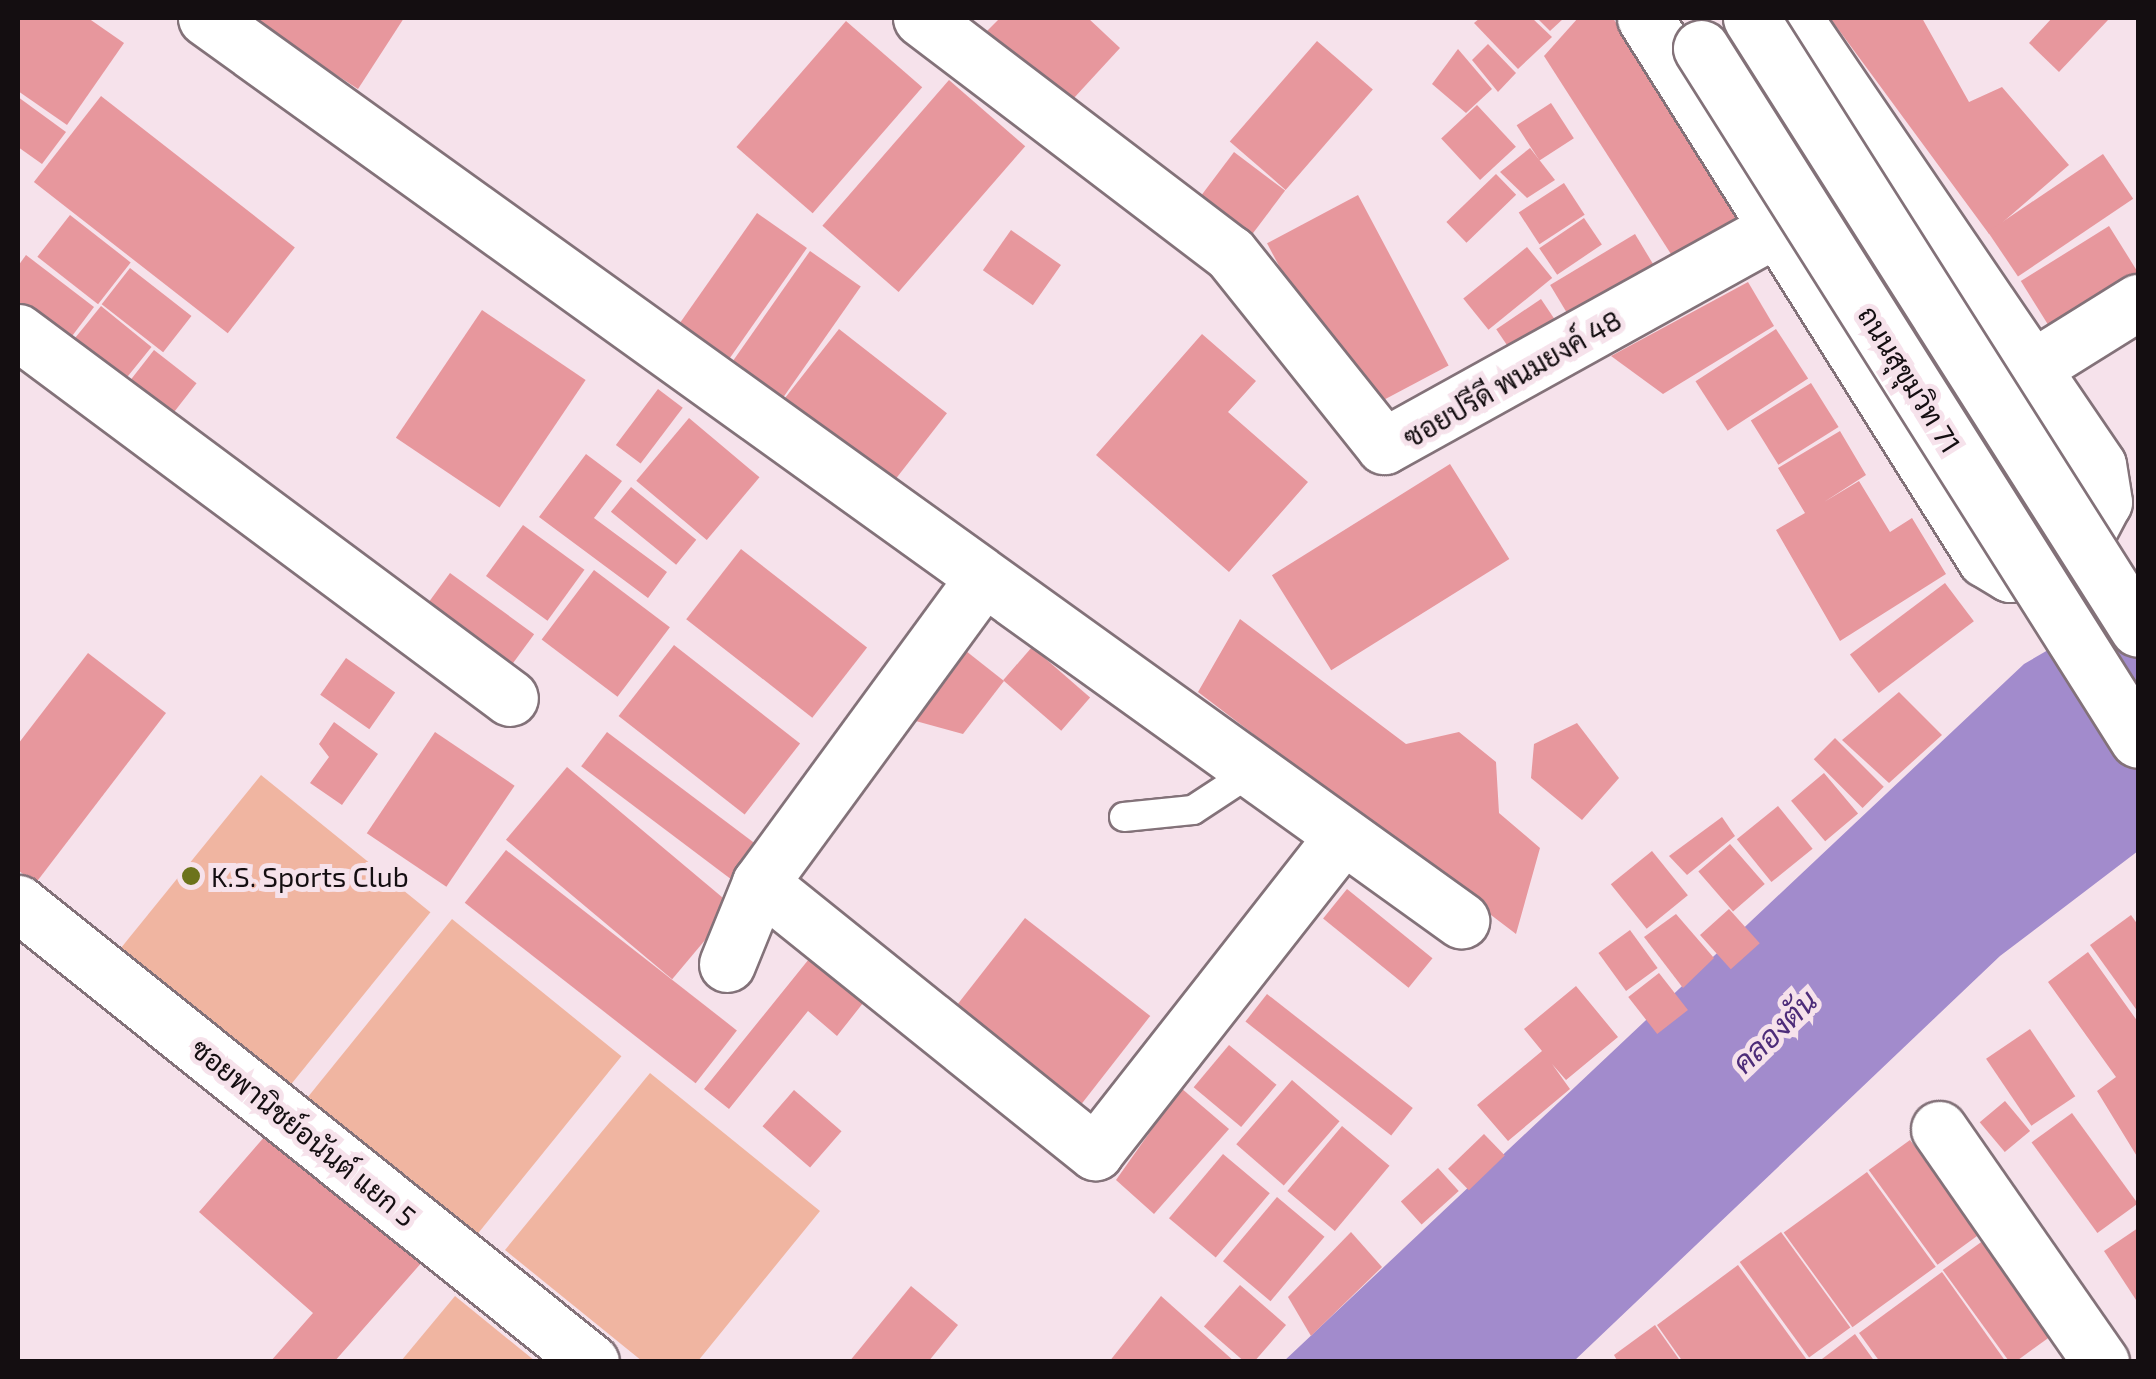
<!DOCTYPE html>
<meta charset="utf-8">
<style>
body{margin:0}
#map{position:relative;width:2156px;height:1379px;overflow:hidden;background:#f6e2eb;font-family:"Exo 2",Sarabun,sans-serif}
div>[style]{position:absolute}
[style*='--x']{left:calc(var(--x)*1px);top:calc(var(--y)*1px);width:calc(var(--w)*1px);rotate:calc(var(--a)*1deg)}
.green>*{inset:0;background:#f0b5a1;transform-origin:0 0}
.water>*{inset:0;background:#a28bcc}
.building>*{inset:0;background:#e7979d;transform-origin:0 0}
.roads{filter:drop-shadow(2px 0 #837279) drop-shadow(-2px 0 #837279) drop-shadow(0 2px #837279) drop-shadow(0 -2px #837279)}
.lane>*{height:28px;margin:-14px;padding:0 14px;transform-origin:14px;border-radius:14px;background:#fff}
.street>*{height:55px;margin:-27.5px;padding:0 27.5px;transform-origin:27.5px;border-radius:27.5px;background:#fff}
.primary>*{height:55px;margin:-27.5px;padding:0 27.5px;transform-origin:27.5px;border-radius:27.5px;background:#fff}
.bridges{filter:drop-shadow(2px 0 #837279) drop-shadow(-2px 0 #837279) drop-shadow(0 2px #837279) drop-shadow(0 -2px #837279)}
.primary-bridge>*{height:55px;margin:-27.5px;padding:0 27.5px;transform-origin:27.5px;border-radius:27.5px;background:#fff}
.dots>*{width:28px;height:28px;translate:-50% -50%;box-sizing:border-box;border:5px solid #f6e2eb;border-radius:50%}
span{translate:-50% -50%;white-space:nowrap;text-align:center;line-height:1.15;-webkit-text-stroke:10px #f6e2eb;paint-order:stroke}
.street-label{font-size:28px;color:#140e11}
.poi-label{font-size:28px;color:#140e11}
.left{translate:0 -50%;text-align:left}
.water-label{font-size:30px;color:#4d2c79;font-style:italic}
.frame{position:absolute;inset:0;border:20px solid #140e11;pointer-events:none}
</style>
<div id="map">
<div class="green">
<div style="left:261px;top:775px;width:218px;height:229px;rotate:39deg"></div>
<div style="left:452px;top:919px;width:218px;height:229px;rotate:39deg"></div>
<div style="clip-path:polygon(650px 1073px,820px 1211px,698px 1361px,642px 1361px,505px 1250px)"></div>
<div style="clip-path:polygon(455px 1296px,535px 1361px,401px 1361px)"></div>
</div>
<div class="water">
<div style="clip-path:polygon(2138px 598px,2138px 851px,2000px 956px,1574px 1361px,1283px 1362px,2024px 664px)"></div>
</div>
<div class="building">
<div style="clip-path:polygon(18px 18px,88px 18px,124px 43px,67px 125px,18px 91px)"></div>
<div style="clip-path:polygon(248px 18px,404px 18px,358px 89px)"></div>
<div style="clip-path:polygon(1000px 18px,1088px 18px,1120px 48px,1062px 111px,982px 36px)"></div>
<div style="clip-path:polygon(1480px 18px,1532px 18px,1552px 37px,1518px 69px,1474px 23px)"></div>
<div style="clip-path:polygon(1537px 18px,1564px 18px,1550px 31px)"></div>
<div style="clip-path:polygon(1578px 18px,1613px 18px,1743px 228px,1678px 265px,1544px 56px)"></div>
<div style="clip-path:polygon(1830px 18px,1922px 18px,1969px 102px,2002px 87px,2069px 165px,1989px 234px)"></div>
<div style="clip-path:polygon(2052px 18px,2105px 18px,2108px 20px,2059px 72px,2029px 43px)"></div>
<div style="left:846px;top:21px;width:101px;height:167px;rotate:41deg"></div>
<div style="left:1317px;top:41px;width:74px;height:133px;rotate:41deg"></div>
<div style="clip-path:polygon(1488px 44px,1516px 73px,1498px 92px,1472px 60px)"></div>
<div style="clip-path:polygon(1458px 49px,1492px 89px,1466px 113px,1432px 84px)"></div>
<div style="left:949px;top:80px;width:101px;height:193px;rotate:41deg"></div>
<div style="left:101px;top:96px;width:246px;height:109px;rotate:38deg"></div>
<div style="clip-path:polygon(18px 97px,66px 132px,42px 164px,18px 147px)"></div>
<div style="left:1551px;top:103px;width:42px;height:41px;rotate:57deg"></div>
<div style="left:1477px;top:105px;width:57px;height:49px;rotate:47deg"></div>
<div style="clip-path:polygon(1530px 148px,1555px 180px,1527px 198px,1500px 172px)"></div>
<div style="left:1234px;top:152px;width:64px;height:76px;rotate:37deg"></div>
<div style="left:2103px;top:154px;width:54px;height:139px;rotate:56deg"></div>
<div style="left:1496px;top:174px;width:29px;height:69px;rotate:46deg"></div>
<div style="left:1564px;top:183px;width:38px;height:54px;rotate:57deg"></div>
<div style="left:1358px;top:195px;width:193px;height:103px;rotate:62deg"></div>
<div style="left:757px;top:213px;width:61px;height:146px;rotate:35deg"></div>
<div style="left:70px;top:215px;width:77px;height:53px;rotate:38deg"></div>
<div style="left:1584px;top:218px;width:32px;height:54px;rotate:56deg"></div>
<div style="left:2109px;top:226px;width:55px;height:104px;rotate:58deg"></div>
<div style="left:1011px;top:230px;width:61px;height:49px;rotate:35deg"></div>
<div style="left:1635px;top:234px;width:52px;height:99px;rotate:59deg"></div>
<div style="left:1527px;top:247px;width:40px;height:82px;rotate:51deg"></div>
<div style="left:810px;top:251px;width:62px;height:146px;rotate:35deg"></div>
<div style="clip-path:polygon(26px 255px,94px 307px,57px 356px,18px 325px,18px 266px)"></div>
<div style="left:130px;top:268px;width:78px;height:46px;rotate:38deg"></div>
<div style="clip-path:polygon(1748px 282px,1774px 326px,1663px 394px,1611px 356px)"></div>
<div style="left:1541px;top:299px;width:40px;height:54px;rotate:56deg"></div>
<div style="left:101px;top:306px;width:65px;height:65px;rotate:39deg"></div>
<div style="left:482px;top:310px;width:125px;height:154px;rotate:34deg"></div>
<div style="left:839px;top:329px;width:137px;height:115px;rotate:38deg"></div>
<div style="left:1776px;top:329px;width:59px;height:96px;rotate:57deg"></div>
<div style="clip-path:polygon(1202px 334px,1256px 381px,1228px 412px,1308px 482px,1229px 572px,1096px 455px)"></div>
<div style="left:154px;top:350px;width:54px;height:60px;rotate:38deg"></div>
<div style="left:1811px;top:383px;width:52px;height:71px;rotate:58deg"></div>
<div style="left:658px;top:389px;width:31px;height:70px;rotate:37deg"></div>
<div style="left:689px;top:418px;width:92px;height:82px;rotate:40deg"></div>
<div style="clip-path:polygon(1840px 431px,1866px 475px,1824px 502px,1859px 481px,1890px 532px,1912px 518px,1946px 574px,1840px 641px,1776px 530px,1805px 513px,1778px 468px)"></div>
<div style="clip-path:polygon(586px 454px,622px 481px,594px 518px,667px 572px,648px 598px,539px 517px)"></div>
<div style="left:1450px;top:464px;width:112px;height:210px;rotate:58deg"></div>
<div style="left:631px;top:487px;width:84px;height:32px;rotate:39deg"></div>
<div style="left:523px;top:525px;width:76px;height:63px;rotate:36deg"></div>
<div style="left:741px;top:549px;width:160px;height:89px;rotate:38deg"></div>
<div style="left:594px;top:570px;width:95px;height:87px;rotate:37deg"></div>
<div style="left:450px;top:573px;width:104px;height:57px;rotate:36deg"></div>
<div style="left:1945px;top:583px;width:48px;height:119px;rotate:53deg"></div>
<div style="clip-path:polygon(1240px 619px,1406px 744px,1459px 732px,1496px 762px,1499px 813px,1540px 848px,1516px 934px,1198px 692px)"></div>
<div style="left:674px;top:645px;width:160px;height:90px;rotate:38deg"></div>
<div style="left:1032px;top:647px;width:77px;height:44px;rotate:41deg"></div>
<div style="clip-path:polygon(966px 651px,1004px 681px,963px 734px,912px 720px)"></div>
<div style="clip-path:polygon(88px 653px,166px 713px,35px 884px,18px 870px,18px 744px)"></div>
<div style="left:346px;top:658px;width:60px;height:45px;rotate:35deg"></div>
<div style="clip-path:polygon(1899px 692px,1942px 735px,1889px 783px,1842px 740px)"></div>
<div style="clip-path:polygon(334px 722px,378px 754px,342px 805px,310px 783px,329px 757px,319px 744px)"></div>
<div style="clip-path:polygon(1577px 723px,1619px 778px,1582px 820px,1531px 778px,1534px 744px)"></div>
<div style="left:435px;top:732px;width:96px;height:122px;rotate:34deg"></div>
<div style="left:607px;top:732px;width:199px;height:43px;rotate:37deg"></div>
<div style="left:1835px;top:738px;width:69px;height:30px;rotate:45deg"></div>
<div style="left:567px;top:767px;width:217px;height:95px;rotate:40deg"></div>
<div style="left:1824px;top:773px;width:53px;height:43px;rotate:50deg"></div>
<div style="left:1778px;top:806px;width:55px;height:53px;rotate:51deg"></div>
<div style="clip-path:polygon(1722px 817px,1735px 836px,1687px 875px,1669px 856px)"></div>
<div style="left:1730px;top:844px;width:53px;height:42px;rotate:49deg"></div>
<div style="left:506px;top:850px;width:293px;height:67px;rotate:38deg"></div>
<div style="left:1652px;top:851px;width:57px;height:53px;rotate:51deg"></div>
<div style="left:1347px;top:889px;width:110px;height:38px;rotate:39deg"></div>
<div style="left:1729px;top:909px;width:46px;height:39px;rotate:48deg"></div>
<div style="clip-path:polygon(1676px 914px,1714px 958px,1683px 988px,1644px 937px)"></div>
<div style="clip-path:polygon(2131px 915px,2138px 925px,2138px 1012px,2090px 945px)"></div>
<div style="left:1025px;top:918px;width:159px;height:127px;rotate:38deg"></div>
<div style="left:1630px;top:930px;width:47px;height:39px;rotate:54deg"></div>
<div style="clip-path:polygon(2088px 952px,2138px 1022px,2138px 1158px,2097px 1091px,2116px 1077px,2048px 982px)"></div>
<div style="clip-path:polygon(813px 954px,867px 998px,837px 1036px,808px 1011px,729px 1109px,704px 1089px)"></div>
<div style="left:1659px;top:973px;width:47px;height:39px;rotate:52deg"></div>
<div style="clip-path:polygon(1576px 986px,1618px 1037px,1566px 1080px,1552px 1064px,1570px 1089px,1508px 1141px,1477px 1105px,1542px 1051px,1524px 1029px)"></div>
<div style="left:1267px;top:994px;width:185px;height:35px;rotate:38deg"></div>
<div style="left:2030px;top:1029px;width:81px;height:53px;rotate:56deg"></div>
<div style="left:1229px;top:1045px;width:62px;height:55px;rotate:40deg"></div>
<div style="left:1292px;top:1080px;width:63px;height:85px;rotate:41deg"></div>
<div style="clip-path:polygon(1181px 1088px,1229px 1129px,1154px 1214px,1116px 1180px)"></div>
<div style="left:794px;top:1090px;width:63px;height:48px;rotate:41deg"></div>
<div style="left:2005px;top:1101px;width:39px;height:33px;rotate:50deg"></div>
<div style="left:2072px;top:1113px;width:112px;height:50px;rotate:54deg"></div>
<div style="left:1342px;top:1126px;width:62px;height:85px;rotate:40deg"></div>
<div style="clip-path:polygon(273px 1127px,423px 1261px,334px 1362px,270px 1362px,313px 1313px,199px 1212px)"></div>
<div style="left:1484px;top:1134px;width:30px;height:50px;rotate:46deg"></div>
<div style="left:1910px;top:1140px;width:117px;height:51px;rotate:54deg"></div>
<div style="left:1223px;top:1154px;width:61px;height:84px;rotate:40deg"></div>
<div style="left:1438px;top:1168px;width:31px;height:50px;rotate:48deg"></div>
<div style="left:1867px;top:1172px;width:117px;height:103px;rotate:54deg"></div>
<div style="left:1277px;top:1197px;width:62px;height:84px;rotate:40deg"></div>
<div style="clip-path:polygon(2138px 1228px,2138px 1303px,2104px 1251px)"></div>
<div style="clip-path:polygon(1351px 1232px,1382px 1267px,1311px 1336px,1288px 1297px)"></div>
<div style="left:1781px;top:1232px;width:118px;height:51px;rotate:54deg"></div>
<div style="left:1984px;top:1240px;width:117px;height:51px;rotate:54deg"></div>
<div style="clip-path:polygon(1738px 1265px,1807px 1360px,1805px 1362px,1683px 1362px,1657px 1325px)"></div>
<div style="clip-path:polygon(1942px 1272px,2006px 1362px,1880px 1362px,1859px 1333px)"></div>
<div style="left:1240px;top:1285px;width:61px;height:55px;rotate:41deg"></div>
<div style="clip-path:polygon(911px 1286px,958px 1325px,928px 1362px,849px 1362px)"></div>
<div style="clip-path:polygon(1161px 1296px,1235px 1362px,1109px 1362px)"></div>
<div style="clip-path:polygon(1655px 1325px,1681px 1362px,1618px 1362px,1614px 1355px)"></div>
<div style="clip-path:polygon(1855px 1334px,1875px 1362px,1818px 1362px)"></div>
</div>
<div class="roads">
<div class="lane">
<div style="--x:1124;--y:817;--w:69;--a:-5.8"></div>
<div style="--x:1193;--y:810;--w:73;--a:-33.3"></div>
</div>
<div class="street">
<div style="--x:206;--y:18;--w:1546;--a:35.71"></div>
<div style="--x:921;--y:18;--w:388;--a:37.3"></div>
<div style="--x:1230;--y:253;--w:247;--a:51.4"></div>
<div style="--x:1384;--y:446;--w:449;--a:-29"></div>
<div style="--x:18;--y:332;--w:613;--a:36.65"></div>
<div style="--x:2032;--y:368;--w:125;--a:-31.9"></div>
<div style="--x:760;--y:883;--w:430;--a:38.8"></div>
<div style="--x:1095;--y:1152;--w:399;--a:-51.9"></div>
<div style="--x:18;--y:903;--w:734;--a:38.7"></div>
<div style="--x:727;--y:964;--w:87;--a:-67.8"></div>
<div style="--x:760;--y:883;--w:376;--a:-53.8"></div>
<div style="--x:1939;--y:1129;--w:284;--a:55.2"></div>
</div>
<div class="primary">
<div style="--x:1645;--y:18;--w:639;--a:57.85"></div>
<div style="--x:1985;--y:559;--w:29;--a:31"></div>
<div style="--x:2010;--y:574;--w:41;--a:-17.1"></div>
<div style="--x:2049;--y:562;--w:44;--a:-34.8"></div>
<div style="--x:2085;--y:537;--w:40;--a:-62"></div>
<div style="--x:2104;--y:502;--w:37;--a:-99"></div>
<div style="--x:2098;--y:465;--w:541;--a:-124.22"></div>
</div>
</div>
<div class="bridges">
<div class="primary-bridge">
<div style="--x:1751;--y:18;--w:723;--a:57.65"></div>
<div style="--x:1701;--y:48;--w:818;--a:57.73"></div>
</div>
</div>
<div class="dots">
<div style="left:191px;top:876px;background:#6c731b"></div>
</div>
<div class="street-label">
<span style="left:1512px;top:378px;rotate:-30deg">ซอยปรีดี พนมยงค์ 48</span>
<span style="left:1910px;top:379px;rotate:58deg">ถนนสุขุมวิท 71</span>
<span style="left:304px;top:1132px;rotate:39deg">ซอยพานิชย์อนันต์ แยก 5</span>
</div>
<div class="poi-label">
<span class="left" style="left:211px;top:876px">K.S. Sports Club</span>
</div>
<div class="water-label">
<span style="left:1774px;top:1031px;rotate:-44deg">คลองตัน</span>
</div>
<div class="frame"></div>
</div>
